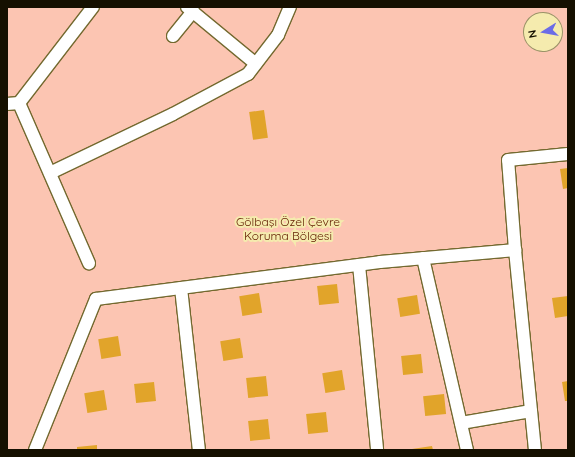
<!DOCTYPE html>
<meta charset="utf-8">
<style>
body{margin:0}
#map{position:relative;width:575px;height:457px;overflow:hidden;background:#f5ebae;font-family:Quicksand,sans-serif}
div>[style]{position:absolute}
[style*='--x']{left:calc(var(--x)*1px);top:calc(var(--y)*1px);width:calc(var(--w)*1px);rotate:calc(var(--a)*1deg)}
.green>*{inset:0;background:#fcc5b2}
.building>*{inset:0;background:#e1a42a;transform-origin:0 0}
.roads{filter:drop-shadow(1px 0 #73692f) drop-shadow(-1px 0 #73692f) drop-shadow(0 1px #73692f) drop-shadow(0 -1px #73692f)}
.minor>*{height:12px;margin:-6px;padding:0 6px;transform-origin:6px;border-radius:6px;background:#fff}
span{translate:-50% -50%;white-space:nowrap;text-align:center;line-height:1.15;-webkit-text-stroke:4px #f5ebae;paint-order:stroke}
.park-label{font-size:12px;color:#652105}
.frame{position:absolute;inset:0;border:8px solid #151000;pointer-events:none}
.north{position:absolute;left:523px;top:12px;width:40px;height:40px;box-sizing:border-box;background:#f5ebae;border:1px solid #9b9368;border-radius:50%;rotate:259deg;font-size:11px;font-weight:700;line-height:16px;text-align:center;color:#151000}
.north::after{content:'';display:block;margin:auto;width:14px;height:18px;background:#6c6ce6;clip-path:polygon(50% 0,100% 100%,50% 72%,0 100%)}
</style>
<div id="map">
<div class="green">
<div style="clip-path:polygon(evenodd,7px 7px,568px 7px,568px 450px,7px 450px,7px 7px,531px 20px,555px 20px,555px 44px,531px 44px,531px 20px)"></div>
</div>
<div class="building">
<div style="left:264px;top:110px;width:28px;height:15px;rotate:82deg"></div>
<div style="clip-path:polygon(568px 168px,568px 188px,563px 189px,560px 169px)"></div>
<div style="left:337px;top:284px;width:19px;height:20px;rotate:84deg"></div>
<div style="left:259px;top:293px;width:20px;height:20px;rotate:81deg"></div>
<div style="left:417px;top:295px;width:19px;height:20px;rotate:81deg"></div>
<div style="clip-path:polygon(568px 296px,568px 316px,555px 318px,552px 298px)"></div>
<div style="left:118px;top:336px;width:20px;height:20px;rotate:81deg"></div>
<div style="left:240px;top:338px;width:20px;height:20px;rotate:81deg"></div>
<div style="left:421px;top:354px;width:19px;height:20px;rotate:84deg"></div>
<div style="left:342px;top:370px;width:20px;height:20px;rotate:81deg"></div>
<div style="left:266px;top:376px;width:20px;height:20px;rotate:84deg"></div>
<div style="clip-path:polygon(568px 381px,568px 401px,565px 401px,562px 382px)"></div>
<div style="left:154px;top:382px;width:19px;height:20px;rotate:84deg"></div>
<div style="left:104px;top:390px;width:20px;height:20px;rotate:81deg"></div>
<div style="left:444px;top:394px;width:20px;height:21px;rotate:84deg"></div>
<div style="left:326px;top:412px;width:20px;height:20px;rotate:84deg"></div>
<div style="left:268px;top:419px;width:20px;height:20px;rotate:84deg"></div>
<div style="clip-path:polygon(97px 445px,97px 450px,77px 450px,77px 447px)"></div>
<div style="clip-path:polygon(432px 446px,433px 450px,412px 450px,412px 449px)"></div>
</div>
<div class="roads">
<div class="minor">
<div style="--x:187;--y:7;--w:89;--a:39.6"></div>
<div style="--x:173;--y:36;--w:32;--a:-51"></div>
<div style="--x:19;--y:103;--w:175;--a:66.4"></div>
<div style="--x:7;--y:104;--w:12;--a:-5"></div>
<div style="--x:19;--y:103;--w:121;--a:-52.4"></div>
<div style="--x:50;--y:173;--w:136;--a:-25.6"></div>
<div style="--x:173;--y:114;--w:85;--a:-28.1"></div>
<div style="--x:248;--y:74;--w:49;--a:-52.4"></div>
<div style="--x:278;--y:35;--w:30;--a:-67"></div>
<div style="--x:515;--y:250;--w:201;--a:84.3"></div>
<div style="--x:423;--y:258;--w:197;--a:77.1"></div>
<div style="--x:359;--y:265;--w:186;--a:84.4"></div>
<div style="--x:181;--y:288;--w:163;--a:83.7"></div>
<div style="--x:461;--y:423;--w:71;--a:-9.7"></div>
<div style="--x:35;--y:450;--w:163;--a:-68"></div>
<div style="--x:96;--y:299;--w:286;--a:-7.4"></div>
<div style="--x:380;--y:262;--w:136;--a:-5.1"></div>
<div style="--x:515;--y:250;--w:90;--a:-94.4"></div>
<div style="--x:508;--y:160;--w:60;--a:-5.7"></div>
</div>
</div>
<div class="park-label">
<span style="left:288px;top:229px">Gölbaşı Özel Çevre<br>Koruma Bölgesi</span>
</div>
<div class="frame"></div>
<div class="north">N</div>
</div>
